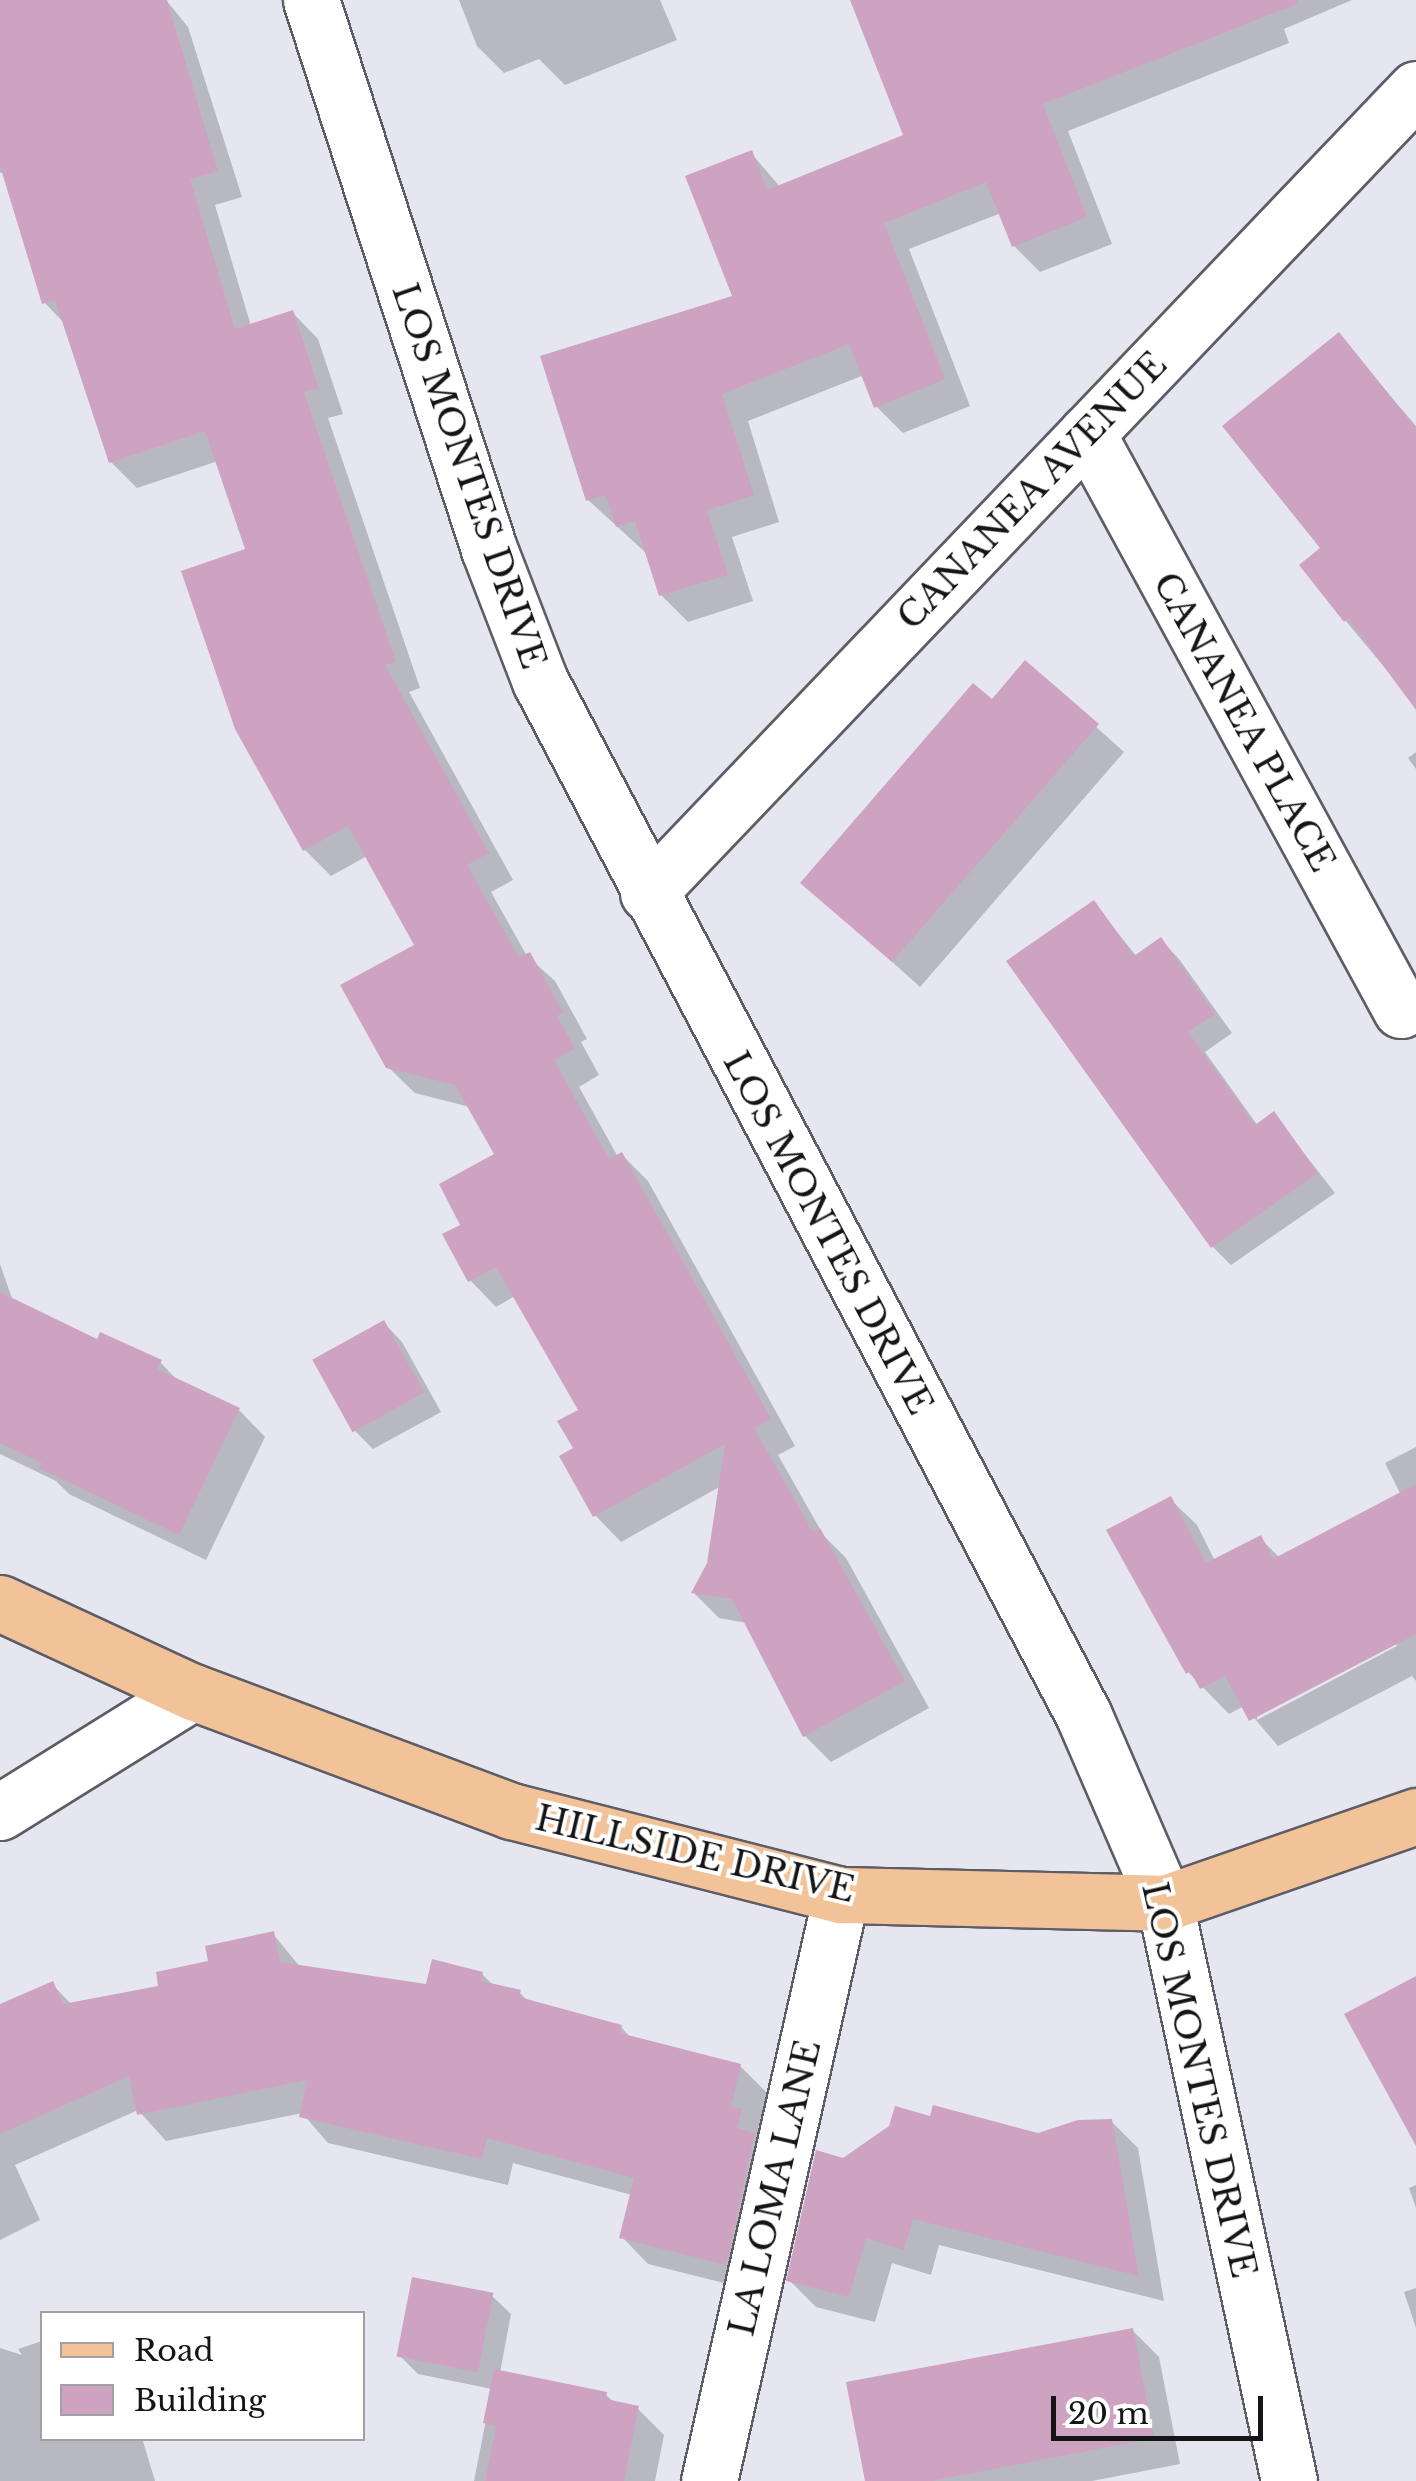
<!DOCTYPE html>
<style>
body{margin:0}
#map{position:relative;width:1416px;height:2481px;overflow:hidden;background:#e6e6f0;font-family:"Libre Baskerville",serif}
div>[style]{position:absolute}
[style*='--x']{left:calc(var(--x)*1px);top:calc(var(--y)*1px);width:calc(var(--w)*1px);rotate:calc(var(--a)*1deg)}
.shadow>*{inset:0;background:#0003}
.building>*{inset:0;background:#cea3c1;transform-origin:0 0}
.roads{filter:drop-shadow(2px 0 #5e5d66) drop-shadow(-2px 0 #5e5d66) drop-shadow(0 2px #5e5d66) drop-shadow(0 -2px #5e5d66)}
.minor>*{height:55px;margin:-27.5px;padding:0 27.5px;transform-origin:27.5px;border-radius:27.5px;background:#fff}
.major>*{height:55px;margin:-27.5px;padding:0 27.5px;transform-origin:27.5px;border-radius:27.5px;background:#f2c298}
span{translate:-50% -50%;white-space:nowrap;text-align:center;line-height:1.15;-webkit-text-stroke:8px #fff;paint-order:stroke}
.street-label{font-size:35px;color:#151518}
.legend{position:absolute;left:40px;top:2311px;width:325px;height:130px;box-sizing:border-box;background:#fff;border:2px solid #a1a1a3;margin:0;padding:12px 18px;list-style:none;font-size:30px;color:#151518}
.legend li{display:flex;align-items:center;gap:20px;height:50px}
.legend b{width:50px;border:2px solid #a1a1a3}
.scale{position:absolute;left:1051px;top:2396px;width:212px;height:45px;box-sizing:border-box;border:5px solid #151518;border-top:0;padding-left:12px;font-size:30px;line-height:35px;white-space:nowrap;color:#151518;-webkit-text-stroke:8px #fff;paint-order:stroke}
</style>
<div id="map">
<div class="shadow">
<div style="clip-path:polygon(0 0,166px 0,188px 27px,242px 197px,215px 205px,251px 326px,292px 312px,318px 339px,343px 414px,328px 418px,420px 688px,409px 692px,513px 880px,491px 892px,527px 956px,555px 981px,587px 1039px,581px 1042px,599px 1075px,579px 1087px,618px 1157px,622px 1155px,648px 1181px,795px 1446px,778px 1455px,824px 1536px,846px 1558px,929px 1708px,831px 1762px,805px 1736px,747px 1623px,719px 1618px,694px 1593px,710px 1564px,721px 1486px,621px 1542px,595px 1515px,576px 1449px,581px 1411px,515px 1296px,496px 1307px,470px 1280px,463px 1226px,497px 1155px,470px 1107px,415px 1093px,388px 1067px,417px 946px,367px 856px,331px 876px,305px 850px,249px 551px,218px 461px,137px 488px,111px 462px,65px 324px,44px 302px,4px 172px,0 173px)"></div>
<div style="clip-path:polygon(459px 0,660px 0,677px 40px,565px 85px,539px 59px,504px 73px,477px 46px)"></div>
<div style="clip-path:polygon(853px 0,1352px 0,1284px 29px,1289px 43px,1068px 131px,1112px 244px,1040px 272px,1014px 246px,1001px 213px,909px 249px,970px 406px,903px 433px,876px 406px,864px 375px,748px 421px,779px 522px,732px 537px,753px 601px,688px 622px,661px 595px,645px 552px,588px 500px,735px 298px,751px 153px,781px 188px,907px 136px)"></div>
<div style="clip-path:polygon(1339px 336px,1416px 426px,1416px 705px,1345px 620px,1324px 548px)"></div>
<div style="clip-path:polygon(1026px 664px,1124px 752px,920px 987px,804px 882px,992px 703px)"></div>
<div style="clip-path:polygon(1416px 752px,1416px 769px,1408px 758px)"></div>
<div style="clip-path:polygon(1094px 903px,1137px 957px,1161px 940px,1179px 959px,1232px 1033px,1205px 1052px,1258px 1126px,1274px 1115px,1335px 1193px,1231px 1265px,1213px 1247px)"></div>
<div style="clip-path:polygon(0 1264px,13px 1301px,98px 1343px,160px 1362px,180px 1383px,239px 1410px,265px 1437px,206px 1560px,69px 1494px,56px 1481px,0 1454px)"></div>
<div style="clip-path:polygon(384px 1323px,402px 1342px,441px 1412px,373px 1449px,354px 1430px)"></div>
<div style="clip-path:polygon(evenodd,1416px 1447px,1416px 1681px,1412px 1676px,1278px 1746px,1244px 1706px,1229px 1714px,1188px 1672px,1170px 1499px,1197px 1525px,1215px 1561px,1260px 1538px,1280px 1558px,1401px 1495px,1385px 1463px,1416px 1447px,1395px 1642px,1397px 1646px,1257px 1720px,1257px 1714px,1395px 1642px)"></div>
<div style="clip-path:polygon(273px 1934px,301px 1968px,428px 1987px,482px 1974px,494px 1986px,519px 1992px,530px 2003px,621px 2027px,632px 2039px,740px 2066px,767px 2093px,758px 2129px,768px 2138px,752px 2290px,648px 2264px,622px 2237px,632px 2195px,513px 2163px,508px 2185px,328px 2143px,302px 2113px,166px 2141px,138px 2110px,15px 2165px,40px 2220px,0 2240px,0 2007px,52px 1984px,72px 2005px,161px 1988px)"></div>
<div style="clip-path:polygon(1111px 2121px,1138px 2148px,1164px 2301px,939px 2245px,931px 2275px,892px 2263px,875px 2322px,816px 2307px,789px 2280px,843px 2161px,1038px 2136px)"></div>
<div style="clip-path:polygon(1416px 2185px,1416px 2208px,1409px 2188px)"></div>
<div style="clip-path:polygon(1416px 2288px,1416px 2328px,1404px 2292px)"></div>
<div style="clip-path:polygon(492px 2296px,511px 2314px,500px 2373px,605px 2394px,615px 2403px,637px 2408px,664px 2435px,655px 2481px,474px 2481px,492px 2389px,418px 2374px,399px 2355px)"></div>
<div style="clip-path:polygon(1132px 2330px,1159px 2357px,1180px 2464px,1092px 2481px,867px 2481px)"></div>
<div style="clip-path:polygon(42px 2341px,42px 2438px,142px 2438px,155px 2481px,0 2481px,0 2348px,22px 2355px,18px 2349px)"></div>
</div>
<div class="building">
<div style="clip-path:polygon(0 0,167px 0,218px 171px,190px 179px,235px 329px,293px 310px,319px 388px,304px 392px,396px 662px,385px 665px,489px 853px,467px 865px,519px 957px,530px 952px,563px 1012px,557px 1016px,575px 1049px,554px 1060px,609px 1159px,622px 1152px,771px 1419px,754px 1428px,813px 1532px,820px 1528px,905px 1681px,803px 1737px,732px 1599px,691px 1593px,707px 1563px,725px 1444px,593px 1517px,559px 1456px,573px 1448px,557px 1421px,578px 1410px,496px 1267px,468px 1282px,442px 1234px,460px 1225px,439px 1184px,494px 1154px,455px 1085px,386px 1068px,340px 985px,414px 945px,348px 826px,303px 851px,235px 729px,181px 571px,245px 549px,205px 431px,109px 463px,55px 300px,42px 304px,0 166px)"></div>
<div style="clip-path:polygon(850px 0,1297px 0,1297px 4px,1043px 104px,1087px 217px,1012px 247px,986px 182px,884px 223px,945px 379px,874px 408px,849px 344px,722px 394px,754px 495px,707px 510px,728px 575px,659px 596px,635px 521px,616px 527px,606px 495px,586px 501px,540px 356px,732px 296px,685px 176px,752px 150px,767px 190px,903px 135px)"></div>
<div style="clip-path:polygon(1339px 332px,1416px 428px,1416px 710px,1348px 618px,1344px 622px,1299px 565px,1320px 548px,1222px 426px)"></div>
<div style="clip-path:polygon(1025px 660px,1099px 724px,892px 962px,800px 883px,973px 683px,992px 699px)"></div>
<div style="clip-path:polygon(1094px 900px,1134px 956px,1161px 937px,1215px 1014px,1188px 1032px,1255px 1125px,1274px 1111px,1318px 1173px,1211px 1248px,1006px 961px)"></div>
<div style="clip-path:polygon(0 1292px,97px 1339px,100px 1332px,162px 1360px,157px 1369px,240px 1408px,179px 1535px,39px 1468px,42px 1463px,0 1443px)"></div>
<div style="left:384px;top:1320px;width:83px;height:82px;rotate:61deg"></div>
<div style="clip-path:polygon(1416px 1484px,1416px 1634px,1249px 1721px,1225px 1676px,1200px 1689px,1190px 1671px,1186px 1674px,1106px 1530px,1171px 1496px,1206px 1563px,1261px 1535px,1273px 1559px)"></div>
<div style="clip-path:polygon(274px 1931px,280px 1962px,426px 1984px,432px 1959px,483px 1972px,481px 1981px,521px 1990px,519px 1997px,622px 2025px,620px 2033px,741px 2064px,731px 2107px,742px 2109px,737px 2128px,755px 2133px,726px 2265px,619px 2238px,634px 2178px,487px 2138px,482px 2159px,299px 2117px,307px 2080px,137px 2115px,129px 2076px,0 2134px,0 2004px,53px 1981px,63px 2004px,158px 1986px,156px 1972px,208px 1961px,205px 1946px)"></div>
<div style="clip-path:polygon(1416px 1976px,1416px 2146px,1344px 2014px)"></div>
<div style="clip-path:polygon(933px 2105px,1038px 2133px,1078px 2120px,1112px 2119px,1139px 2276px,913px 2219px,904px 2250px,866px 2238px,849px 2297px,786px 2281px,816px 2150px,843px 2158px,889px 2126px,895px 2106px,930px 2116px)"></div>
<div style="left:412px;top:2277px;width:83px;height:81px;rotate:11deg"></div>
<div style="clip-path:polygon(1133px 2328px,1154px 2438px,932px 2481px,865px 2481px,846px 2382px)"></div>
<div style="clip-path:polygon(494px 2369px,607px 2392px,606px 2399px,639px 2406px,624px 2481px,485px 2481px,496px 2426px,483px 2423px)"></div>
</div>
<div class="roads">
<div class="minor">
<div style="--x:311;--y:0;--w:577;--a:72.04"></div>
<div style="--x:489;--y:549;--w:142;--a:68.9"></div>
<div style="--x:540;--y:681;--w:1169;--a:62.27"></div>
<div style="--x:1084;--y:1716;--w:204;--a:66.6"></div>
<div style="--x:1165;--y:1903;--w:591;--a:77.89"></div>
<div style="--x:1087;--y:433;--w:657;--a:61.45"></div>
<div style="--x:648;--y:893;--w:1112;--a:-46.31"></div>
<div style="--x:0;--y:1812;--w:227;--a:-31.9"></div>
<div style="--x:709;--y:2481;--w:601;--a:-77.31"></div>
</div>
<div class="major">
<div style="--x:0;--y:1603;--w:213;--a:24.8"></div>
<div style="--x:193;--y:1692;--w:340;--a:20.5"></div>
<div style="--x:511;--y:1811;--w:341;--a:14.3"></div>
<div style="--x:841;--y:1895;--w:324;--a:1.4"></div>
<div style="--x:1165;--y:1903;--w:266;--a:-19.1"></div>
</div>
</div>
<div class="street-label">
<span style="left:469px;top:476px;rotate:71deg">LOS MONTES DRIVE</span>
<span style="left:1032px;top:491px;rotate:-46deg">CANANEA AVENUE</span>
<span style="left:1244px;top:722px;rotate:61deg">CANANEA PLACE</span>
<span style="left:828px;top:1233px;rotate:62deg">LOS MONTES DRIVE</span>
<span style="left:695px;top:1854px;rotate:13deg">HILLSIDE DRIVE</span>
<span style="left:1199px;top:2080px;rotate:77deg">LOS MONTES DRIVE</span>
<span style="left:775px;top:2188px;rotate:-77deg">LA LOMA LANE</span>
</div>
<ul class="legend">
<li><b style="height:12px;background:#f2c298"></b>Road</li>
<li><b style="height:28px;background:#cea3c1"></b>Building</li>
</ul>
<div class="scale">20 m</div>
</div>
